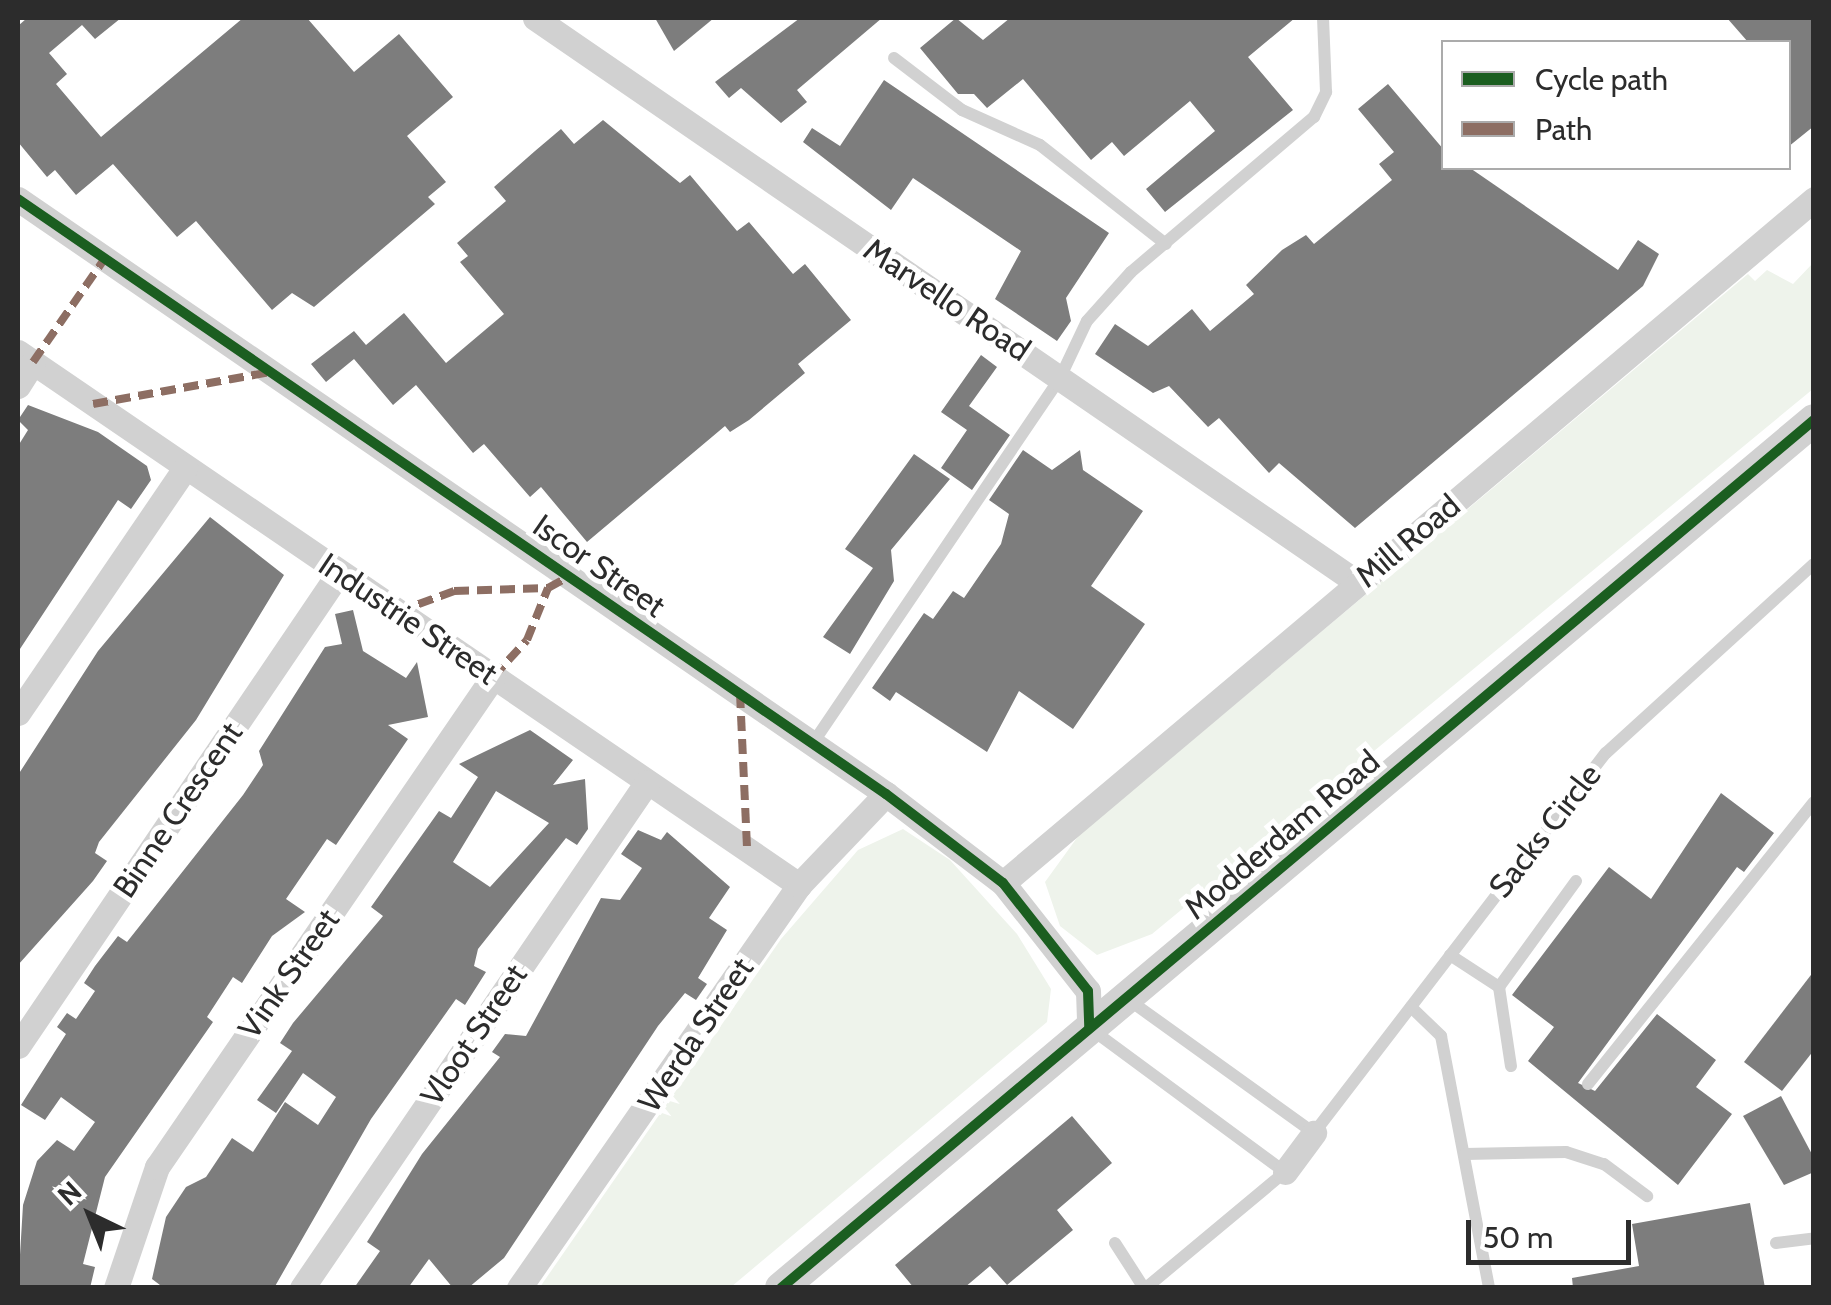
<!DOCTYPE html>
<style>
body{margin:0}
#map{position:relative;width:1831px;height:1305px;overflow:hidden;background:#fff;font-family:Cabin,sans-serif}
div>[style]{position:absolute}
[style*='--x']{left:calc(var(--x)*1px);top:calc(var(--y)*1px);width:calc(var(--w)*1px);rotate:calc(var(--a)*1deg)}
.green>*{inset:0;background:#eef3eb}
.building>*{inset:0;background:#7d7d7d}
.service>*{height:12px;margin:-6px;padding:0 6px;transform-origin:6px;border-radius:6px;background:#d1d1d1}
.minor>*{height:25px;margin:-12.5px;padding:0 12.5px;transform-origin:12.5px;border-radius:12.5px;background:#d1d1d1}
.tertiary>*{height:32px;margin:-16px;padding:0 16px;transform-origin:16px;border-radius:16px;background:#d1d1d1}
.quiet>*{height:8px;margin-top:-4px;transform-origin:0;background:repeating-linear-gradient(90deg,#8d6e63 0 15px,transparent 0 23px)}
.cycleway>*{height:10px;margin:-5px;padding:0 5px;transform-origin:5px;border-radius:5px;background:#1b5e20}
span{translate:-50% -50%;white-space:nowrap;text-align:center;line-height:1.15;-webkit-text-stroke:10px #fff;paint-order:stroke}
.street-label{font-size:32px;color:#2c2c2c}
.frame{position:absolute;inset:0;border:20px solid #2c2c2c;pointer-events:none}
.legend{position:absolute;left:1441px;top:40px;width:350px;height:130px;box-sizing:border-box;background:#fff;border:2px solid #ababab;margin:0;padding:12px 18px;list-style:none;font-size:30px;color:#2c2c2c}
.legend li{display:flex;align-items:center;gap:20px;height:50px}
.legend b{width:50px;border:2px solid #ababab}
.north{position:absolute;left:40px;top:1165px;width:100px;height:100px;-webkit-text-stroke:8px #fff;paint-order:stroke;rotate:317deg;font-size:28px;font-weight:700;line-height:40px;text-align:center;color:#2c2c2c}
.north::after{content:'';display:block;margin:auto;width:35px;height:45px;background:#2c2c2c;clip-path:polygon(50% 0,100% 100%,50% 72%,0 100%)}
.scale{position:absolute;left:1466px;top:1220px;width:165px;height:45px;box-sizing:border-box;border:5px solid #2c2c2c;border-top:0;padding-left:12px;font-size:30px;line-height:35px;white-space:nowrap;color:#2c2c2c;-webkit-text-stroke:8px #fff;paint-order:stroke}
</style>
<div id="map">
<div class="green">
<div style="clip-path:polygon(1813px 263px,1813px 389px,1152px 934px,1097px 955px,1060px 926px,1045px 882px,1079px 835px,1748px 274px,1755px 281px,1767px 270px,1793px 284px)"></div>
<div style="clip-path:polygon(903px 829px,950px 860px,1017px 934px,1051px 989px,1047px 1022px,731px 1287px,540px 1287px,781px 939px,858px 850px)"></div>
</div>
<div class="building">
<div style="clip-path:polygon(27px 18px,121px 18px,95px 39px,82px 25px,49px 53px,67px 74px,56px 84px,101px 137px,243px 18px,307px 18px,354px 72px,399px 34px,453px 97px,407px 136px,446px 182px,428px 197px,435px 204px,314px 307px,292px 293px,272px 310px,196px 221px,177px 237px,113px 164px,76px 195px,55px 170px,47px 177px,18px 142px,18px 26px)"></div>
<div style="clip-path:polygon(655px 18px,714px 18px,674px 51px)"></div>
<div style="clip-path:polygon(800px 18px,882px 18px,797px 90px,807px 102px,781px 123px,741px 88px,729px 98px,715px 82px)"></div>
<div style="clip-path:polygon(956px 18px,983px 40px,1010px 18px,1295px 18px,1248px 57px,1293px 110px,1165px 212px,1146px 189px,1215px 131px,1190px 101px,1124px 156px,1112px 142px,1091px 160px,1023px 79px,987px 108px,974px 94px,958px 94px,920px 48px)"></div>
<div style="clip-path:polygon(1727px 18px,1814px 18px,1814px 126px,1788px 147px,1788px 42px,1748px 42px)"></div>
<div style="clip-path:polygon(884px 80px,1109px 233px,1066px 298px,1071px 321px,1057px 341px,995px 299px,1021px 251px,913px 178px,891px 210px,803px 142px,812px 128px,840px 146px)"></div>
<div style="clip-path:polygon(1388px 84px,1444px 150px,1444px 168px,1470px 168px,1618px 270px,1638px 240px,1659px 254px,1643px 286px,1355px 528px,1279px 463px,1269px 473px,1219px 418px,1208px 427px,1169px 386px,1153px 393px,1095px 354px,1115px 324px,1148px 346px,1192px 309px,1210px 331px,1254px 294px,1246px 285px,1282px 250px,1306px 235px,1314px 244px,1392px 180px,1379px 164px,1394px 152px,1358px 109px)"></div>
<div style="clip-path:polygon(603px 120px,680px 183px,690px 175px,737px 231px,749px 222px,793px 274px,805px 264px,851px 320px,798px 364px,805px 373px,749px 420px,730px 432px,725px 426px,587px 542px,541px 487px,530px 497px,484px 444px,473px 453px,416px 385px,393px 405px,354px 359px,326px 382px,311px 364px,354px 331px,366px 345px,404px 313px,446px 363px,504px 314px,460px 262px,468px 256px,457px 243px,506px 201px,494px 187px,535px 151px,561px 129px,574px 144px)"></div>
<div style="clip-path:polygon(981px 355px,997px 367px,969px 406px,1010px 435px,972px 490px,941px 468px,967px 430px,941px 412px)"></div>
<div style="clip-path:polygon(28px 405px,98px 432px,147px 466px,151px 480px,131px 509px,118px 500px,18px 652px,18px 446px,28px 430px,18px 420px)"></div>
<div style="clip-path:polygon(1023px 450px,1052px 470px,1080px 450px,1083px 470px,1143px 511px,1091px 586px,1145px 624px,1073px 729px,1019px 691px,987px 752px,896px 692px,890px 701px,872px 688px,924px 613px,933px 619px,953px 591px,964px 598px,1001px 544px,1009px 514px,989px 500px)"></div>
<div style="clip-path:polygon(914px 454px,950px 479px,891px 550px,894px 581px,850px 654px,823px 637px,873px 568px,845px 549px)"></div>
<div style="clip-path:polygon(210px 517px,284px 575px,196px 720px,99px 842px,95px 853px,107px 861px,93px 881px,18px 965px,18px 775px,98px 651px)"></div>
<div style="clip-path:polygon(353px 610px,363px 651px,406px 678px,417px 662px,428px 717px,388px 725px,408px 739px,336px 845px,327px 839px,286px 899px,305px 912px,272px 936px,242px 983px,233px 977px,207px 1017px,213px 1022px,105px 1177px,83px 1264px,95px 1267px,90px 1288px,18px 1288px,23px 1205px,37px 1161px,57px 1140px,74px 1151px,95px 1122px,61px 1097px,45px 1120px,21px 1105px,66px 1034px,57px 1027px,67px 1013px,76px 1019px,95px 991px,84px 983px,95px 966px,118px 936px,127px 942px,243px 795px,263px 765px,259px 751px,325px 647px,342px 644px,335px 614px)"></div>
<div style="clip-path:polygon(evenodd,530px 730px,573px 760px,553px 785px,585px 779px,588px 829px,577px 845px,566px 838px,478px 949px,474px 966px,486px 972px,465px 1005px,456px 999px,371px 1119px,274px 1288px,164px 1288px,152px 1279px,166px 1217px,186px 1187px,206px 1177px,232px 1138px,253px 1152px,285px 1102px,318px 1125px,336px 1097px,303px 1073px,276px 1113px,257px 1100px,292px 1051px,280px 1043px,293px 1023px,383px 916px,371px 907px,439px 811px,451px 818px,478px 777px,459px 764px,530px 730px,496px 791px,549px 823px,490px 887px,453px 862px,496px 791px)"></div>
<div style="clip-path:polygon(1721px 793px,1774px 833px,1744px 872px,1737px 867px,1578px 1083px,1595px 1091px,1657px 1014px,1716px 1060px,1696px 1087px,1732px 1114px,1678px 1185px,1528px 1061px,1554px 1027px,1512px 995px,1609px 867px,1651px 899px)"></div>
<div style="clip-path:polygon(638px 830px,661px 840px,667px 832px,730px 887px,709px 918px,727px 930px,698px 978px,707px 984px,696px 1000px,685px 993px,658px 1026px,504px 1258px,468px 1288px,453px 1288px,429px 1259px,408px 1288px,354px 1288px,380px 1251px,367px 1242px,422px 1154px,500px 1057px,492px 1052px,505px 1034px,526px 1036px,601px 898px,620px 900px,642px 868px,621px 854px)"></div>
<div style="clip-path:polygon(1814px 971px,1814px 1050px,1782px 1091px,1744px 1062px)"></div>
<div style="clip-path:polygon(1781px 1096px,1814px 1158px,1814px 1172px,1784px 1185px,1743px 1116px)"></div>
<div style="clip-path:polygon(1072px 1116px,1112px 1163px,1057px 1210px,1073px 1230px,1007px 1285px,990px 1266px,964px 1288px,914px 1288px,895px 1265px)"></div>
<div style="clip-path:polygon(1750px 1203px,1765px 1288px,1573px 1288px,1572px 1278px,1639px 1266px,1632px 1224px)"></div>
</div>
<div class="service">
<div style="--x:894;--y:58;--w:86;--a:37.4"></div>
<div style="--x:962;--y:110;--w:85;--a:24.2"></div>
<div style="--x:1040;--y:145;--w:160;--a:38.2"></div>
<div style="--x:813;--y:743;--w:441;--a:-55.9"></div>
<div style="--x:1060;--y:378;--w:63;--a:-64.7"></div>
<div style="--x:1087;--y:321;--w:66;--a:-48.1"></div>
<div style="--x:1131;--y:272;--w:240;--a:-40.3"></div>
<div style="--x:1314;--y:117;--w:28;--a:-64"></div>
<div style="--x:1326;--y:92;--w:74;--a:-92.3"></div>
<div style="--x:1450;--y:955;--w:59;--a:33.1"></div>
<div style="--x:1499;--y:987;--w:131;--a:-54"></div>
<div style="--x:1499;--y:987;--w:80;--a:81.4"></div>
<div style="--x:1129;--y:1000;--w:228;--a:35.7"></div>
<div style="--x:1314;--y:1133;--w:479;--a:-52.5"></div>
<div style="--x:1606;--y:753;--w:281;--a:-42.3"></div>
<div style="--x:1411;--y:1007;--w:42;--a:44"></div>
<div style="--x:1441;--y:1036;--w:257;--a:79.2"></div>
<div style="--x:1091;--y:1029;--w:241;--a:36.4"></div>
<div style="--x:1285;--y:1172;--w:181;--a:140.2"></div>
<div style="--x:1588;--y:1084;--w:361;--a:-51.3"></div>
<div style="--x:1465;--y:1154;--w:101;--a:-1.1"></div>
<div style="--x:1566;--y:1152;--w:40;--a:18"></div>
<div style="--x:1604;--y:1164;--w:54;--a:36.7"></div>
<div style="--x:1115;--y:1243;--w:54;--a:57.2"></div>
<div style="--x:1776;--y:1243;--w:38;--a:-7"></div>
</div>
<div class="minor">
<div style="--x:535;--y:18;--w:998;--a:34.47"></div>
<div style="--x:18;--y:199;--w:1052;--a:34.43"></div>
<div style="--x:886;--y:794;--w:147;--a:37.3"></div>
<div style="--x:1003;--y:883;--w:137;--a:51.8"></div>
<div style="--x:1088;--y:991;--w:37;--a:88"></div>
<div style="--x:18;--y:352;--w:946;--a:34.31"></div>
<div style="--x:18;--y:386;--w:28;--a:-58"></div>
<div style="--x:18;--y:713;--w:297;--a:-55.7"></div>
<div style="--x:1003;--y:883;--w:1061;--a:-40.14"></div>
<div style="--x:18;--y:1046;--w:570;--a:-55.86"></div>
<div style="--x:1285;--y:1172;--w:49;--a:-53.4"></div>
<div style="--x:116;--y:1288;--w:128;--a:-71.3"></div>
<div style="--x:157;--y:1167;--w:594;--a:-55.56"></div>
<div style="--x:302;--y:1288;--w:612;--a:-55.71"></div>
<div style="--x:519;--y:1288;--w:491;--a:-55.2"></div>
<div style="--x:799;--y:885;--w:126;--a:-46.3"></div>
</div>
<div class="tertiary">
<div style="--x:781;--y:1288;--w:1349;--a:-40.04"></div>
</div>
<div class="quiet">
<div style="--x:33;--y:362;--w:126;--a:-55.3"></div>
<div style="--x:93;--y:404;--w:180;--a:-10.2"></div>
<div style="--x:397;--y:612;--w:61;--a:-20.2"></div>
<div style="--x:454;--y:591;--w:94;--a:-1.8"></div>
<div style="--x:548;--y:588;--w:25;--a:-29"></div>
<div style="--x:493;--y:677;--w:50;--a:-47.4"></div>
<div style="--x:527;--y:640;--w:56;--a:-68"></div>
<div style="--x:740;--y:693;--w:157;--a:87.4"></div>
</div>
<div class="cycleway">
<div style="--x:18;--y:199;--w:1052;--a:34.43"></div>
<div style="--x:886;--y:794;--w:147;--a:37.3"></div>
<div style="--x:1003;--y:883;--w:137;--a:51.8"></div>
<div style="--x:1088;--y:991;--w:37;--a:88"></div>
<div style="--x:781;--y:1288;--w:1349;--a:-40.04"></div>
</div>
<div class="street-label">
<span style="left:947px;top:300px;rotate:34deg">Marvello Road</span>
<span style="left:1408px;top:541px;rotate:-40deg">Mill Road</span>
<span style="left:599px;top:566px;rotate:35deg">Iscor Street</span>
<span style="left:408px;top:619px;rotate:34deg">Industrie Street</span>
<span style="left:178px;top:810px;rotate:-56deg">Binne Crescent</span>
<span style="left:1545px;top:831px;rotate:-52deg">Sacks Circle</span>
<span style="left:1282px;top:835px;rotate:-40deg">Modderdam Road</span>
<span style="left:289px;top:974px;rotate:-55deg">Vink Street</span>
<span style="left:474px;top:1035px;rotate:-56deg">Vloot Street</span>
<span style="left:696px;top:1035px;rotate:-56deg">Werda Street</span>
</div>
<div class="frame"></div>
<ul class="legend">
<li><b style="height:12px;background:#1b5e20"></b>Cycle path</li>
<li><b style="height:12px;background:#8d6e63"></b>Path</li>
</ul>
<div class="north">N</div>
<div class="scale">50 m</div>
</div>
